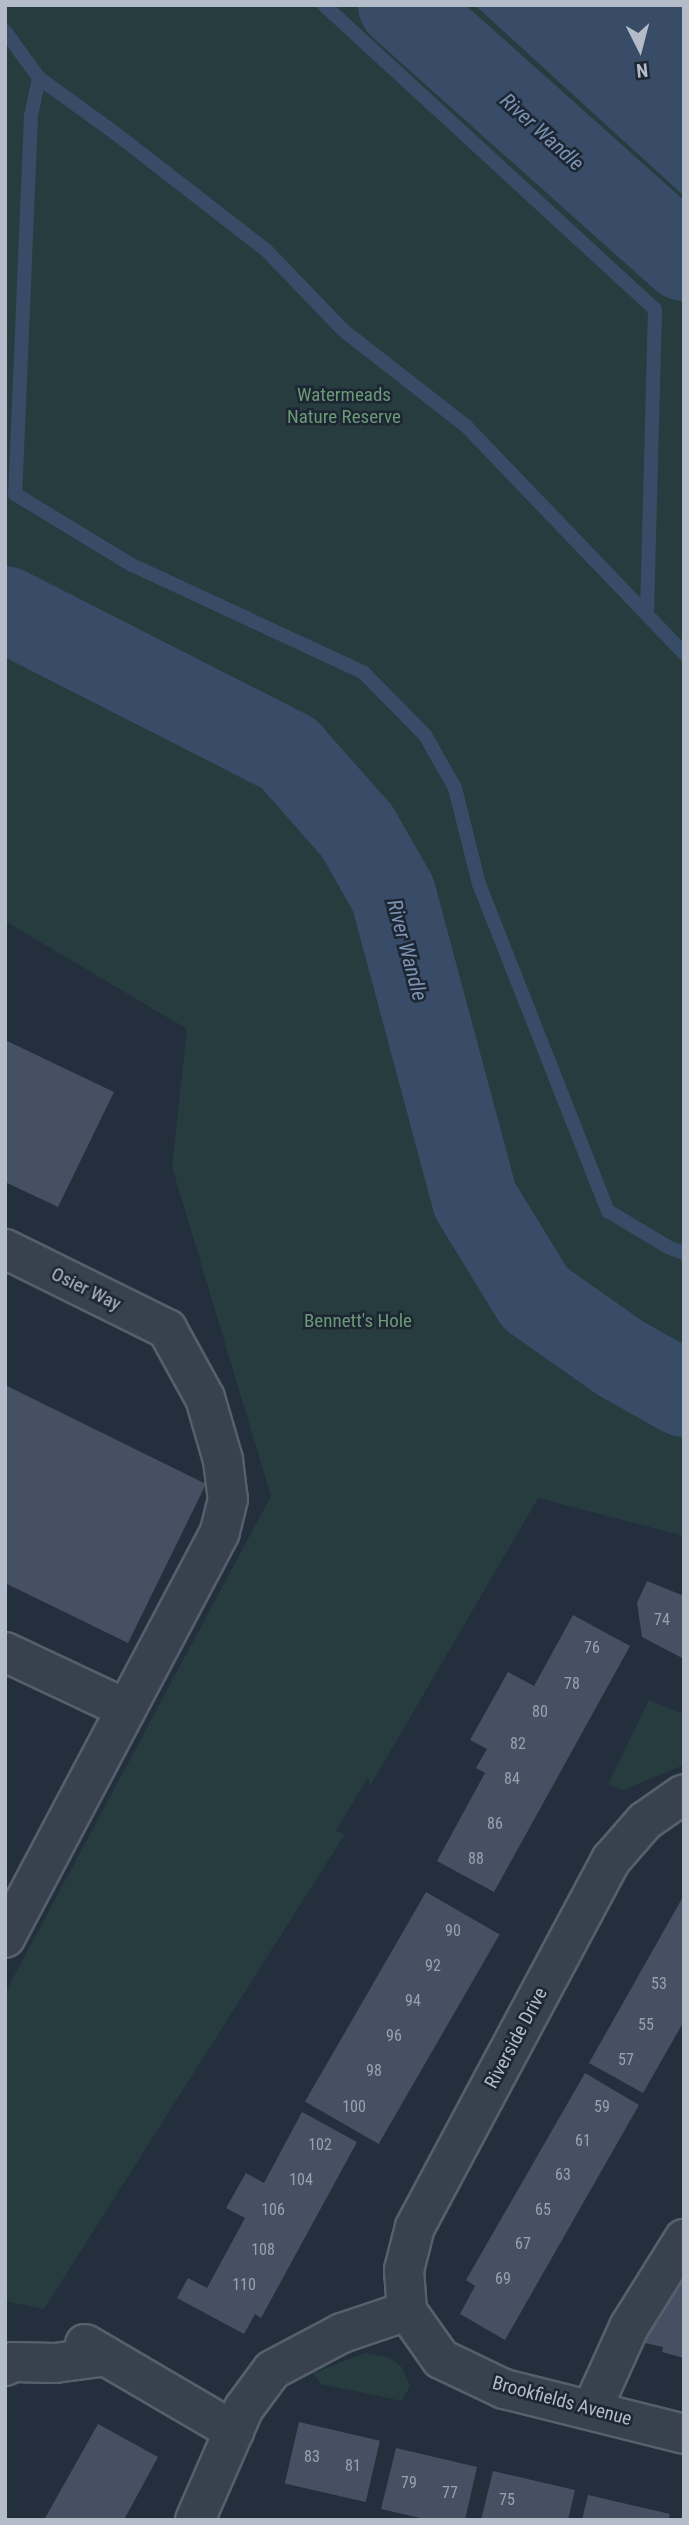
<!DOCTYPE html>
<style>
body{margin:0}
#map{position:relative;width:689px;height:2525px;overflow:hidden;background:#242f3e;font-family:"Roboto Condensed",sans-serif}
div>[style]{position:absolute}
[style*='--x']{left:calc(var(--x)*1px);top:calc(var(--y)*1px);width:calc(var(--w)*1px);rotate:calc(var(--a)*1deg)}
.green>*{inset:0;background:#263c3f}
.water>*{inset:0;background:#394c67}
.stream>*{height:14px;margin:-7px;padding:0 7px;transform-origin:7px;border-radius:7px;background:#394c67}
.river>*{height:86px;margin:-43px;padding:0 43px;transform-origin:43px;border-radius:43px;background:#394c67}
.building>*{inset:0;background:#455162;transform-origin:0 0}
.roads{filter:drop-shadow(2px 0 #565f6c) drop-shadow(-2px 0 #565f6c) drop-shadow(0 2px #565f6c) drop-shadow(0 -2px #565f6c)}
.minor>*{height:38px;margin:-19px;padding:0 19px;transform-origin:19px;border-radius:19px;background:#38414e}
span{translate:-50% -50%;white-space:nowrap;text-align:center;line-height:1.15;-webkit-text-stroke:5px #1d2633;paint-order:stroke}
.number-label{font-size:16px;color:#98a1af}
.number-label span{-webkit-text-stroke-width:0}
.park-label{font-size:19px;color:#6b9a76}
.street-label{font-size:19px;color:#b4bcc9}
.water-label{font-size:21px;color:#7c92b1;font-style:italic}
.frame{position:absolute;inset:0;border:7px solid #b4bcc9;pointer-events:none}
.north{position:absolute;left:605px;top:14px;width:70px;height:70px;-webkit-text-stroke:5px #1d2633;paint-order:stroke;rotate:174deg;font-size:19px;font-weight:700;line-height:28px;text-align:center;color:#b4bcc9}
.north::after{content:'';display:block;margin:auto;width:24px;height:32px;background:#b4bcc9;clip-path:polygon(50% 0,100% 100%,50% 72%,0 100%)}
</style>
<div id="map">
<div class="green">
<div style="clip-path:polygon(5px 5px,684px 5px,684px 1536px,538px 1498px,370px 1786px,368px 1777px,336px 1831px,345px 1834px,44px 2309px,5px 2301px,5px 1993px,271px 1496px,172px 1167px,187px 1029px,5px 921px)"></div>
<div style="clip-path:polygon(649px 1700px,684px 1714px,684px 1765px,623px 1790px,608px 1784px)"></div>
<div style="clip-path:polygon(365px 2353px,388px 2357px,401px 2366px,410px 2386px,402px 2401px,321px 2384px,313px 2373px)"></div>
</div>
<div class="water">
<div style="clip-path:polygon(475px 5px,684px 5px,684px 196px)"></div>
</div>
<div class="stream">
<div style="--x:324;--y:5;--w:449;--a:42.6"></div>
<div style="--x:655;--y:309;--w:306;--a:91.5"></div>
<div style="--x:5;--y:31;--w:58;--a:54.1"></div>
<div style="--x:39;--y:78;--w:94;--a:35.9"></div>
<div style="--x:115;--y:133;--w:191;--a:37.8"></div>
<div style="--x:266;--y:250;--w:111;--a:46.1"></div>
<div style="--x:343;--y:330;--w:156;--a:38"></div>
<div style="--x:466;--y:426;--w:315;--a:46.2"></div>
<div style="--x:39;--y:78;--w:39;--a:102"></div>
<div style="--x:31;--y:116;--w:378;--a:92.4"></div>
<div style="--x:15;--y:494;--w:137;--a:31.3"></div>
<div style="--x:132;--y:565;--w:255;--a:24.9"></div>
<div style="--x:363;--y:672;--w:88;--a:45.5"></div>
<div style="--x:425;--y:735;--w:61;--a:60.5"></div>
<div style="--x:455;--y:788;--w:99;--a:76"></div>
<div style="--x:479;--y:884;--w:352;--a:68.5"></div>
<div style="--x:608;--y:1211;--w:70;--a:31"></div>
<div style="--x:668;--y:1247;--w:17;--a:21"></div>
</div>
<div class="river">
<div style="--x:401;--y:5;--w:380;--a:41.8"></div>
<div style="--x:5;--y:609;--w:319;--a:27"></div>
<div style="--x:289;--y:754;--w:103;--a:48.6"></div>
<div style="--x:357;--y:831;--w:73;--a:60.3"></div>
<div style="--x:393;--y:894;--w:317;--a:75"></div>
<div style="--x:475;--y:1200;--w:115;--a:58.5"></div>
<div style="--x:535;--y:1298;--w:104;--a:35.2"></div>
<div style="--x:620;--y:1358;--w:73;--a:29.4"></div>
</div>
<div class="building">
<div style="clip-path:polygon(5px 1040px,114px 1092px,58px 1207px,5px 1182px)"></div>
<div style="clip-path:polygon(5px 1385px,206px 1484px,128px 1643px,5px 1583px)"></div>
<div style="clip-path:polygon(647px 1581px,684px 1596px,684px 1659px,642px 1637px,637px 1603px)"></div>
<div style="clip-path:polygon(573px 1615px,630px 1646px,494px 1892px,437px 1861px,485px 1773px,476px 1768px,487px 1749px,470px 1740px,508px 1672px,534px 1686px)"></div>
<div style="left:426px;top:1892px;width:85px;height:242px;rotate:30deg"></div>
<div style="clip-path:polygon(684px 1895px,684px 2021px,643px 2093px,589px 2063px)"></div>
<div style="clip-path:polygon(585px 2073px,639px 2105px,505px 2340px,460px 2314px,475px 2286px,466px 2280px)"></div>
<div style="clip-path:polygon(302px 2112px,357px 2142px,261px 2318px,255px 2314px,244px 2334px,177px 2298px,188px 2278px,207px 2288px,245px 2218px,226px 2208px,246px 2173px,264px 2183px)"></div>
<div style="clip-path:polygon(684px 2276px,684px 2358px,662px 2352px,663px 2347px,631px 2340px,670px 2279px,681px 2282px)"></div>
<div style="left:299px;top:2422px;width:83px;height:63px;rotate:13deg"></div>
<div style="clip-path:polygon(98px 2424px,158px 2457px,126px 2516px,124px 2520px,44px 2520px)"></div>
<div style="clip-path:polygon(396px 2448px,477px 2467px,465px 2520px,429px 2520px,381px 2509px)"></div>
<div style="clip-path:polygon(493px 2471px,575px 2490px,568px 2520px,481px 2520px)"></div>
<div style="clip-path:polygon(588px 2495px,670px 2514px,668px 2520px,582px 2520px)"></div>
</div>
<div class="roads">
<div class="minor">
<div style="--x:5;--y:1249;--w:181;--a:26.3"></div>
<div style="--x:167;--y:1329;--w:79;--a:61.2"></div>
<div style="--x:205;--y:1398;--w:65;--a:73.8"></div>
<div style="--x:223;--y:1460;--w:39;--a:83"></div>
<div style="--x:228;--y:1499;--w:34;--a:104"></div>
<div style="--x:220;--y:1532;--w:459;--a:117.9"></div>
<div style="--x:5;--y:1652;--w:134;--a:25.2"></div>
<div style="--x:407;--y:2311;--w:41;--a:-94.2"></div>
<div style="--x:404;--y:2270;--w:44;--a:-75.7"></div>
<div style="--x:415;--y:2227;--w:416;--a:-61.9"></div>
<div style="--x:611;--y:1860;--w:52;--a:-48.9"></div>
<div style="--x:645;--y:1821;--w:47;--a:-34.7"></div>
<div style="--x:85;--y:2344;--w:173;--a:30.3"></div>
<div style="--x:5;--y:2366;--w:9;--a:-27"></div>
<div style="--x:13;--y:2362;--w:42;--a:1.4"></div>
<div style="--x:55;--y:2363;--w:51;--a:-7.8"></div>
<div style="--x:592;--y:2409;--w:90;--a:-65.7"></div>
<div style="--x:629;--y:2327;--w:104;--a:-58"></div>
<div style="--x:195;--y:2520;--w:122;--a:-66.4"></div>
<div style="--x:244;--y:2408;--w:47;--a:-53.6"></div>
<div style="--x:272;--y:2370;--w:79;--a:-27.9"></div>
<div style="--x:342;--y:2333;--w:69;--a:-18.7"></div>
<div style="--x:407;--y:2311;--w:59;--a:54.7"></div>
<div style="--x:441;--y:2359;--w:70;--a:25.5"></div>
<div style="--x:504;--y:2389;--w:186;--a:14"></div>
</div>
</div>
<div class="number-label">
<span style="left:662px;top:1620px">74</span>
<span style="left:592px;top:1648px">76</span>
<span style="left:572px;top:1684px">78</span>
<span style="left:540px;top:1712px">80</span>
<span style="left:518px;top:1744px">82</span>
<span style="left:512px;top:1779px">84</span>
<span style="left:495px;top:1824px">86</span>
<span style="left:476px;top:1859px">88</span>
<span style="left:453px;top:1931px">90</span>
<span style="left:433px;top:1966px">92</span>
<span style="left:659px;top:1984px">53</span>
<span style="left:413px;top:2001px">94</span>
<span style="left:646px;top:2025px">55</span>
<span style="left:394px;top:2036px">96</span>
<span style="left:626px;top:2060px">57</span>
<span style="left:374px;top:2071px">98</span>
<span style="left:354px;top:2107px">100</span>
<span style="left:602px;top:2107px">59</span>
<span style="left:583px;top:2141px">61</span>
<span style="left:320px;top:2145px">102</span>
<span style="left:563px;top:2175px">63</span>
<span style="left:301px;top:2180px">104</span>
<span style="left:273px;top:2210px">106</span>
<span style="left:543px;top:2210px">65</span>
<span style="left:523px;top:2244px">67</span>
<span style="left:263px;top:2250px">108</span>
<span style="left:503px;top:2279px">69</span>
<span style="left:244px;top:2285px">110</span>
<span style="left:312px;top:2457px">83</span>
<span style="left:353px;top:2466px">81</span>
<span style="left:409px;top:2483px">79</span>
<span style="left:450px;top:2493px">77</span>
<span style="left:507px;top:2500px">75</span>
</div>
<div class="park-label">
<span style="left:344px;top:406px">Watermeads<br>Nature Reserve</span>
<span style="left:358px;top:1321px">Bennett's Hole</span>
</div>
<div class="street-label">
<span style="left:86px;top:1289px;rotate:26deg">Osier Way</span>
<span style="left:516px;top:2038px;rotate:-62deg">Riverside Drive</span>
<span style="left:562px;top:2401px;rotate:15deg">Brookfields Avenue</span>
</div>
<div class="water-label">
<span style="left:542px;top:132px;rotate:42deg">River Wandle</span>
<span style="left:407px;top:950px;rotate:75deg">River Wandle</span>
</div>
<div class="frame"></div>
<div class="north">N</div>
</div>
